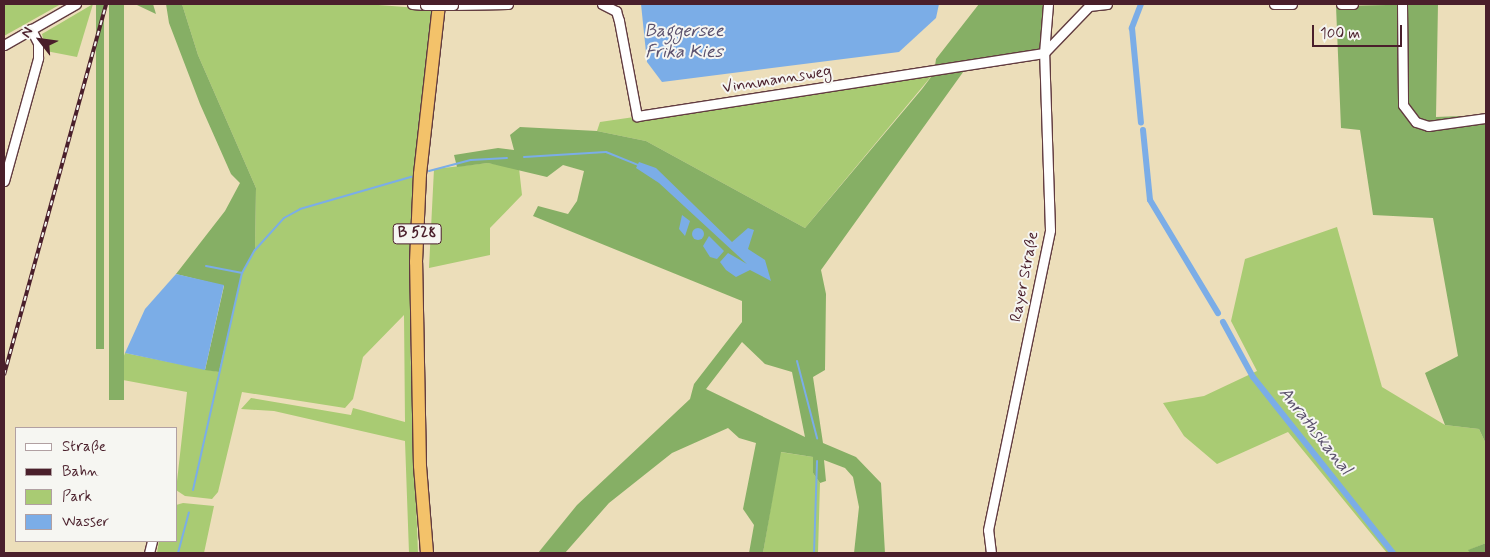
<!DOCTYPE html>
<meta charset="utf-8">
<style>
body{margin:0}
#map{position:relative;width:1490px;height:557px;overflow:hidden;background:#ecdeba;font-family:Mynerve,sans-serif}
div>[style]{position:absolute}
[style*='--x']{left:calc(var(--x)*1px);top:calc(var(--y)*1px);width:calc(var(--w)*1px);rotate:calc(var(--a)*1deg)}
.green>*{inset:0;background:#a9cb73}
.forest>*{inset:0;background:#86af65;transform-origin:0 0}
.water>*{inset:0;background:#7bade7}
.round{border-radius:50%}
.stream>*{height:2px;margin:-1px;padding:0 1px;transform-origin:1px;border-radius:1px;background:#7bade7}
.canal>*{height:6px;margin:-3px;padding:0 3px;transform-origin:3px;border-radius:3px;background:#7bade7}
.roads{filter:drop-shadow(1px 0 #623c40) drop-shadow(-1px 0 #623c40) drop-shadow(0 1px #623c40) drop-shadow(0 -1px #623c40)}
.minor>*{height:9px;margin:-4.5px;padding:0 4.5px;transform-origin:4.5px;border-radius:4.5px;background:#fff}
.highway>*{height:12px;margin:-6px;padding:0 6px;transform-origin:6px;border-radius:6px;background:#f3c26a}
.rail>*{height:4px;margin-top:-2px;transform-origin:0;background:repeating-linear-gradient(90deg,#f6f6f2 0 5.5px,#4a1f2b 0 11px);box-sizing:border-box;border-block:1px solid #4a1f2b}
.bridges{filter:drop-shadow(1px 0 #623c40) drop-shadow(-1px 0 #623c40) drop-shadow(0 1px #623c40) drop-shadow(0 -1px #623c40)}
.minor-bridge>*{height:9px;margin:-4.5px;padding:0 4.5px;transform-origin:4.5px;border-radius:4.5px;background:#fff}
span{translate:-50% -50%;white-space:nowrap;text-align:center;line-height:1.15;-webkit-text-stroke:4px #f6f6f2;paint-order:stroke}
.shield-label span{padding:1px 4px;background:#f6f6f2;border:1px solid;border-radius:4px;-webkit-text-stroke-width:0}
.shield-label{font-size:15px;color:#4a1f2b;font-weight:700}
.street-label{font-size:16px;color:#4a1f2b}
.water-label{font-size:18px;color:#5b516d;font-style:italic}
.frame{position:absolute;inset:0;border:5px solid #4a1f2b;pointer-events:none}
.legend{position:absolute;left:15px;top:427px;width:162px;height:115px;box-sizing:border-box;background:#f6f6f2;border:1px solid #b1a0a2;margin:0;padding:6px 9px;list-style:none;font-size:15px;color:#4a1f2b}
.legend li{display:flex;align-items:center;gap:10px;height:25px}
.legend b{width:25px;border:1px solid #b1a0a2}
.north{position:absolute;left:15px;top:15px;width:50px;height:50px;-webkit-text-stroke:4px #f6f6f2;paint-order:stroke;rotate:300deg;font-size:14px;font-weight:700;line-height:20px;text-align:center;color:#4a1f2b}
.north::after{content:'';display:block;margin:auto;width:18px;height:22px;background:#4a1f2b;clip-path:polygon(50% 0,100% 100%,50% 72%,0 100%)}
.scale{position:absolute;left:1312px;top:25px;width:90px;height:22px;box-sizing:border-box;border:2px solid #4a1f2b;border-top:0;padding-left:6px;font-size:15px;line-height:18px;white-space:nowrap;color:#4a1f2b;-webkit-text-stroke:4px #f6f6f2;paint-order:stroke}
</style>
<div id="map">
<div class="green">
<div style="clip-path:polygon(5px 4px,61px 4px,4px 36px)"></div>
<div style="clip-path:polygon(93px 4px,77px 57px,46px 51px,42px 34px)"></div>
<div style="clip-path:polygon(182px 4px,365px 4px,432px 9px,412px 217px,410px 340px,418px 553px,409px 553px,405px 441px,274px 411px,241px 409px,251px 398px,351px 415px,353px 408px,405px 422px,404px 315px,363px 357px,353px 399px,345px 408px,242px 392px,218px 492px,212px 499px,185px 496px,176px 490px,187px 392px,123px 380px,117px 375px,125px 353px,219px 372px,242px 273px,255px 250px,256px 188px,198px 55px)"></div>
<div style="clip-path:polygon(934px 73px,805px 228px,646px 141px,597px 131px,600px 122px)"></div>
<div style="clip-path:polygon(488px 163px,519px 168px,522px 195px,490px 228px,490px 255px,429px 268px,434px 169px)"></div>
<div style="clip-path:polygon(1337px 227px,1382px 387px,1445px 425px,1479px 429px,1486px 444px,1486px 543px,1469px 550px,1470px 553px,1387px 553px,1288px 432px,1217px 464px,1184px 436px,1163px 403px,1204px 396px,1257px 371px,1231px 321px,1245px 259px)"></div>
<div style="clip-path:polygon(780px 452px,813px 457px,813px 473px,820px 483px,818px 553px,763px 553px)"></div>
<div style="clip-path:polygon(183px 503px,214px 506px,204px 553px,157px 553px,159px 541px,176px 541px,176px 505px)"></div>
</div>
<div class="forest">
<div style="left:96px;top:4px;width:8px;height:345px"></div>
<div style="left:109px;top:4px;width:15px;height:396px"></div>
<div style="clip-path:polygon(135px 4px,153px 4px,156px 14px,139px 6px)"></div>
<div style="clip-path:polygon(166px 4px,182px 4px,198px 55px,256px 188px,255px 250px,242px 273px,219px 372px,205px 370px,224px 286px,176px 274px,225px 211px,240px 183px,231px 174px,200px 104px,169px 23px)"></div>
<div style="clip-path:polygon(evenodd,979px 4px,1048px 4px,1044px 53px,966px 68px,821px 270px,826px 294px,825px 370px,813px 377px,823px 443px,856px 457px,881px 483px,885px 553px,854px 553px,859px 507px,853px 477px,845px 468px,824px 460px,826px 481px,820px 483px,813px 473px,813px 457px,781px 452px,763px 553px,749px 553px,754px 525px,743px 509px,756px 443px,739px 438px,728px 428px,672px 453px,609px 503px,565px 553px,538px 553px,577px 505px,690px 399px,694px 384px,742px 322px,742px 301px,533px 216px,538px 206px,568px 214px,577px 201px,584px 171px,563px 165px,547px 177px,488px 163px,457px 167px,454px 155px,498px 148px,514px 150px,510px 135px,520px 127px,597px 131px,646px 141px,805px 228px,922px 89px,934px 73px,936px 59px,979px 4px,742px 342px,765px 364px,792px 372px,805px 437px,706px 389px,742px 342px)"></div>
<div style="clip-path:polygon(1438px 4px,1436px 117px,1486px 115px,1486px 444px,1479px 429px,1445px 425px,1425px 373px,1458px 356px,1433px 218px,1373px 215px,1360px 130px,1341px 128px,1336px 6px)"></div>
<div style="clip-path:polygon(1486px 543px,1486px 553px,1470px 553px,1468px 550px)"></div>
</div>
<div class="water">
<div style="clip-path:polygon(641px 4px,939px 4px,936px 18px,899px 52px,662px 82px,647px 62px)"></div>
<div style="clip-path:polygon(639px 162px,656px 168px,732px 242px,748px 228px,754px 230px,748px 249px,765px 260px,771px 281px,750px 270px,736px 277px,726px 270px,720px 262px,728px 253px,747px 264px,659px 183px,636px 168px)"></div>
<div style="clip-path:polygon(682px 215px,690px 221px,685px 236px,679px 229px)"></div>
<div class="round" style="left:692px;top:228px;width:12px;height:12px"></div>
<div style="clip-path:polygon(709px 236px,724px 251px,717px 259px,710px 257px,703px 246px)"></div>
<div style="clip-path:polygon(176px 274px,224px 285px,205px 370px,125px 353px,145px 309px)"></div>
</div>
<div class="stream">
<div style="--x:524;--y:157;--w:82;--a:-3.5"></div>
<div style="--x:606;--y:152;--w:35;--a:22"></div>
<div style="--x:429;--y:171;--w:43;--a:-14.7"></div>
<div style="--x:471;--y:160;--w:36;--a:-3"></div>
<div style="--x:206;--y:266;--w:37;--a:11"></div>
<div style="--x:797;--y:361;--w:80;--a:75.4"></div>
<div style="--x:193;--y:490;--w:222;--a:-77.3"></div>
<div style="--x:242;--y:273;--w:26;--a:-61"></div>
<div style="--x:255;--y:250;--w:43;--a:-47.8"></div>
<div style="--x:284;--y:218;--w:18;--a:-29"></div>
<div style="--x:300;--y:209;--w:116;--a:-16.1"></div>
<div style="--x:178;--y:553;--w:42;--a:-75"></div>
<div style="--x:814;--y:553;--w:92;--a:-88.1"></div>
</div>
<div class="canal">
<div style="--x:1141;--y:4;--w:26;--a:111"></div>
<div style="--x:1132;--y:28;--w:95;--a:84.6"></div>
<div style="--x:1143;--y:130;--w:70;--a:84.3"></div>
<div style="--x:1150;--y:200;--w:132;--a:59"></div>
<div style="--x:1223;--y:322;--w:63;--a:61.4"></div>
<div style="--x:1253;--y:377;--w:225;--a:51.5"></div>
</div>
<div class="roads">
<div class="minor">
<div style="--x:412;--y:4;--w:13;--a:4"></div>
<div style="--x:602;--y:4;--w:16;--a:27"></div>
<div style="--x:616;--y:11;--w:10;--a:73"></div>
<div style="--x:619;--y:21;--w:97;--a:79.3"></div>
<div style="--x:637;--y:116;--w:412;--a:-8.8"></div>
<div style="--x:1274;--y:4;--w:18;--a:0"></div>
<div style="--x:1341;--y:4;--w:12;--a:0"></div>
<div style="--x:1402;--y:4;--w:101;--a:89.4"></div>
<div style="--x:1403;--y:105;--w:21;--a:53"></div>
<div style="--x:1416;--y:122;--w:13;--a:18"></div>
<div style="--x:1428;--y:126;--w:59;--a:-7.9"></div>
<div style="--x:453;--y:5;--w:55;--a:-1"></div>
<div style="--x:4;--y:45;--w:83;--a:-29.7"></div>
<div style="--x:1044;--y:53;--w:65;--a:-46.2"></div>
<div style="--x:1089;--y:6;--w:18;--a:-6"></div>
<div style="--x:4;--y:181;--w:128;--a:-74.5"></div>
<div style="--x:38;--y:58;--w:15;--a:-90"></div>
<div style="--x:38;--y:43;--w:16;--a:-117"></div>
<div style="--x:149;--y:553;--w:12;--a:-76"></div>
<div style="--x:991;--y:553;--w:23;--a:-97"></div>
<div style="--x:988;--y:530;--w:306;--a:-78.3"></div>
<div style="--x:1050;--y:230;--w:177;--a:-91.9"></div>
<div style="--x:1044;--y:53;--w:49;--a:-85.3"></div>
</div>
<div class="highway">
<div style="--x:427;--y:553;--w:87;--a:-94.6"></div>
<div style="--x:420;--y:466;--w:204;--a:-91.1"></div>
<div style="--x:416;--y:262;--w:88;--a:-87.4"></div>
<div style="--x:420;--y:174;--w:171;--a:-83.6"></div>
</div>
</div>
<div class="rail">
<div style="--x:4;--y:375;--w:385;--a:-74.6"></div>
</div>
<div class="bridges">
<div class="minor-bridge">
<div style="--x:425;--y:5;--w:28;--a:0"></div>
</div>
</div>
<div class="shield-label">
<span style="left:417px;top:234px">B 528</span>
</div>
<div class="street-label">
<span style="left:777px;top:80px;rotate:-9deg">Vinnmannsweg</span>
<span style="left:1025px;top:277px;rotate:-79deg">Rayer Straße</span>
</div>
<div class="water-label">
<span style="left:684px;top:42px">Baggersee<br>Frika Kies</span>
<span style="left:1315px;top:431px;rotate:52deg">Anrathskanal</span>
</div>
<div class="frame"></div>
<ul class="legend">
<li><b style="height:6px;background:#fff"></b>Straße</li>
<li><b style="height:6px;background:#4a1f2b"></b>Bahn</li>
<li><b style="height:14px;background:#a9cb73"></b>Park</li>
<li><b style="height:14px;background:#7bade7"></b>Wasser</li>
</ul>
<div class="north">N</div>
<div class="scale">100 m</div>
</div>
